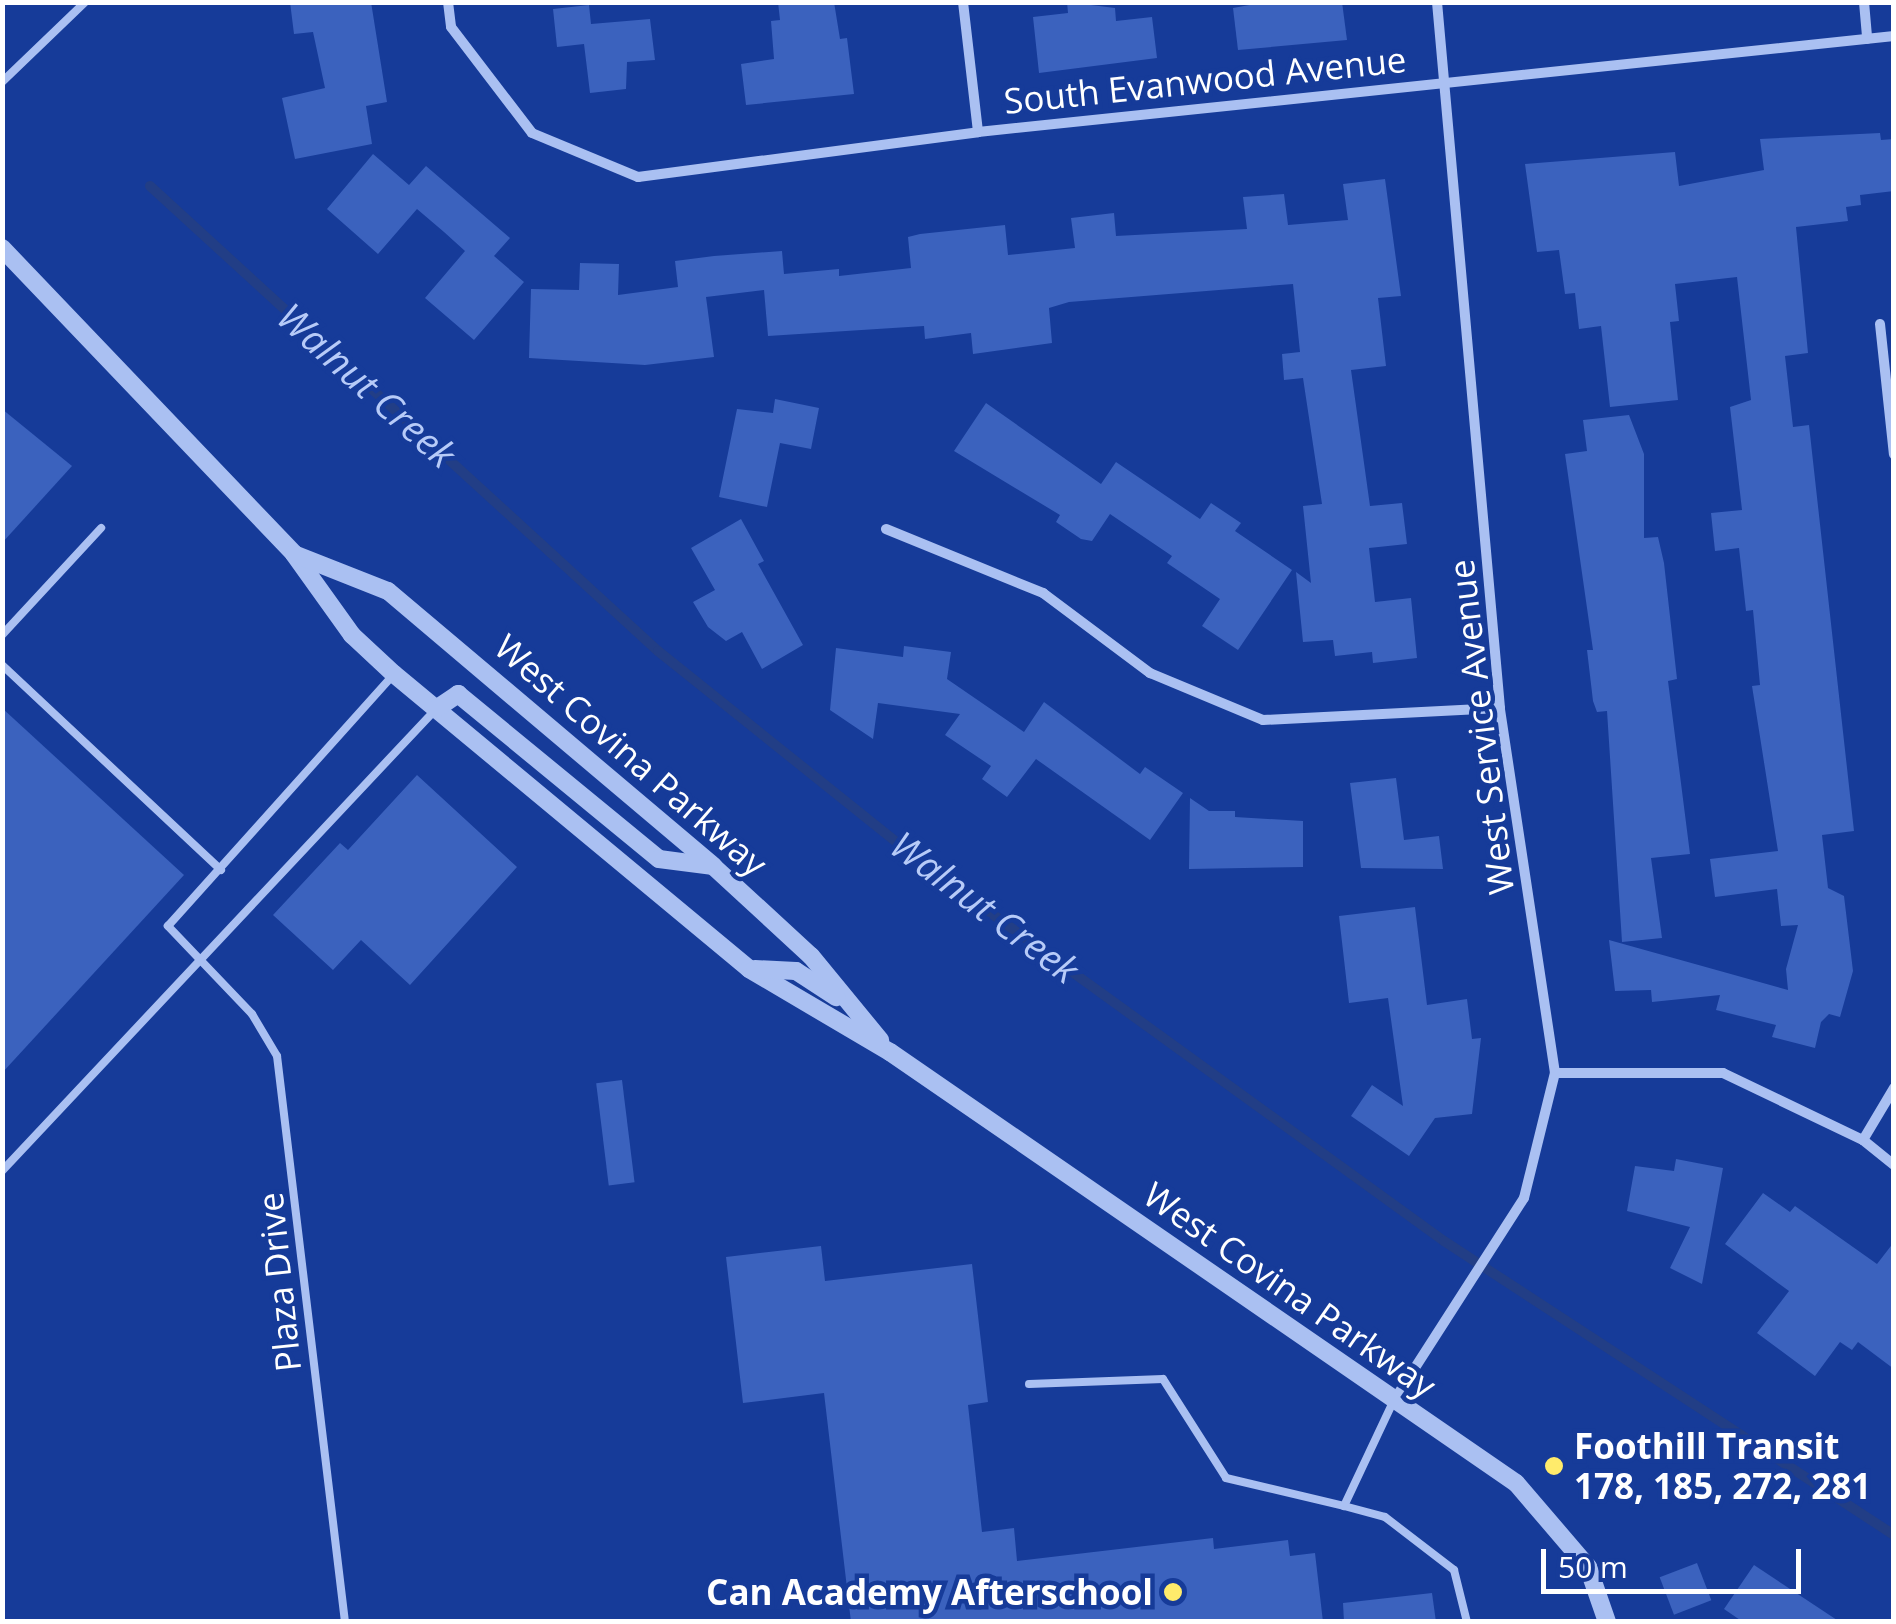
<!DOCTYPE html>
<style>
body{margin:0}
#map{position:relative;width:1896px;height:1624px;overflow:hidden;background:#163b99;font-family:"Open Sans",sans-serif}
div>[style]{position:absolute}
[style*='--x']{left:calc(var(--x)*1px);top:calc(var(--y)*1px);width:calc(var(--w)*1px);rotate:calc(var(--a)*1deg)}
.stream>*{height:10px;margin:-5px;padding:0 5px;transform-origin:5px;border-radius:5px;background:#223e86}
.building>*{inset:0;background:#3b62be;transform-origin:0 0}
.service>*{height:8px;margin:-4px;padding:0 4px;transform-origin:4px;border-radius:4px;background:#aac0f2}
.minor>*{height:10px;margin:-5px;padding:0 5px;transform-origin:5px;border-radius:5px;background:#aac0f2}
.tertiary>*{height:18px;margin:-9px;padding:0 9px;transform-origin:9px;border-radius:9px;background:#aac0f2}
.dots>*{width:28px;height:28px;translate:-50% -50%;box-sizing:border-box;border:5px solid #163b99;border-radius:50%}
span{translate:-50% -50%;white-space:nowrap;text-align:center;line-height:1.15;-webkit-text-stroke:9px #163b99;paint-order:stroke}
.street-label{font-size:35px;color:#fff}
.poi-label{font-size:35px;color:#fff;font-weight:700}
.left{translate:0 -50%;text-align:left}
.right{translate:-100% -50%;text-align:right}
.water-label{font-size:38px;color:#b7cbf8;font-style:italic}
.frame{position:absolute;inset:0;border:5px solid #fff;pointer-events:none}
.scale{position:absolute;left:1541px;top:1549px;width:260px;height:45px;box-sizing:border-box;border:5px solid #fff;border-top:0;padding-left:12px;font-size:30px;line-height:35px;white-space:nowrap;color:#fff;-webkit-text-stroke:8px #163b99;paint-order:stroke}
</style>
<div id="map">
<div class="stream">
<div style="--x:150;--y:186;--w:689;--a:42.47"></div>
<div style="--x:658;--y:651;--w:354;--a:38.7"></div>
<div style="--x:934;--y:872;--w:629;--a:35.89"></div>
<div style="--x:1444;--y:1241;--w:538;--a:33.16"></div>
</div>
<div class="building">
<div style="clip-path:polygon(290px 2px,371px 2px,387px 102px,366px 106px,372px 144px,295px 159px,282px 98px,325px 88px,313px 32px,294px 34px)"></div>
<div style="clip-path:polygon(778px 2px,834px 2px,840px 39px,847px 38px,854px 94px,746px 105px,741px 64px,774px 59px,771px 21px,780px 20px)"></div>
<div style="clip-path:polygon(1067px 2px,1115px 8px,1116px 21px,1152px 17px,1157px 58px,1039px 73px,1033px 17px,1068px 13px)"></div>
<div style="clip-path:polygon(1266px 2px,1342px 2px,1347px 40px,1238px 50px,1233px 8px)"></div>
<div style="clip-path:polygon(589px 5px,591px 24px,650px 19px,655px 60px,627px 62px,626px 89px,590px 93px,584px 44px,557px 47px,553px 9px)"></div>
<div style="clip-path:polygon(1880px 133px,1881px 140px,1894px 139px,1894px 191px,1860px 195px,1861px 205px,1846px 207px,1848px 221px,1796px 227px,1808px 353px,1785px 356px,1793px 427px,1809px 425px,1854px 831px,1822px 835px,1828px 888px,1844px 896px,1853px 971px,1840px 1017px,1829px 1014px,1821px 1022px,1815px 1048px,1772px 1037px,1776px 1025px,1716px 1010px,1720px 995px,1652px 1002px,1651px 990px,1615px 991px,1609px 940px,1788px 990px,1786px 969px,1798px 925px,1781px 926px,1777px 889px,1715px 897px,1710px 859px,1778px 851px,1752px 686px,1760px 685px,1753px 610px,1746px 611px,1739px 548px,1715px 551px,1711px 513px,1742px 510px,1730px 407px,1751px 400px,1737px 277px,1675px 284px,1679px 321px,1670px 322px,1678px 400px,1610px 407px,1601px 326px,1579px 329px,1575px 293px,1565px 294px,1559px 250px,1537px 252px,1525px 164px,1675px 152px,1679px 186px,1764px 170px,1760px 139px)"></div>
<div style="clip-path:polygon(373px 154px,409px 185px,426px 166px,510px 238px,494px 256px,524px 282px,474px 340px,425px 298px,465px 251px,444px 232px,417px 209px,378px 254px,327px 209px)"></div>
<div style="clip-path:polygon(1385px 179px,1401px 296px,1378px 298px,1386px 366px,1351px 370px,1370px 506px,1402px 503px,1407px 544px,1369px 548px,1375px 602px,1411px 598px,1417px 658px,1373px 663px,1372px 652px,1335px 656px,1333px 640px,1303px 642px,1296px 572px,1311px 583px,1303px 506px,1322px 504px,1303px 378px,1284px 380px,1282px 354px,1300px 352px,1293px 284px,1069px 302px,1049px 308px,1052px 343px,973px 354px,971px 333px,925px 339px,924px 326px,768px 336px,764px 290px,706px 297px,714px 357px,645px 365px,529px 358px,531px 289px,579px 290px,580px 263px,619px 264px,618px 295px,678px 287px,675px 261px,714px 256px,782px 251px,784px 274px,839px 269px,839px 276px,911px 268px,908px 237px,920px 234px,1005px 225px,1008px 255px,1075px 248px,1071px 218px,1114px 213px,1116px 236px,1247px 229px,1243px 197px,1284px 194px,1288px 225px,1348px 220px,1343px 184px)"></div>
<div style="clip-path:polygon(775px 399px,819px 408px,811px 449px,780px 443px,767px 507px,719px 497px,737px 409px,773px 413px)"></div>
<div style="clip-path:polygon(986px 403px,1101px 484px,1116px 462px,1200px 519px,1211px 503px,1241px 523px,1235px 531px,1292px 570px,1238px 650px,1202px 626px,1220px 599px,1167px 563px,1172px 556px,1110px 514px,1092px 541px,1081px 539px,1056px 522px,1060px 515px,954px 451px)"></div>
<div style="clip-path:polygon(2px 409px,72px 466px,2px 543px)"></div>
<div style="clip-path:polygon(1629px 415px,1644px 454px,1644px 538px,1658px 537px,1664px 563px,1677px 679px,1668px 681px,1690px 854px,1651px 858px,1662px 938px,1622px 942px,1607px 711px,1597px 712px,1593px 701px,1587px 650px,1593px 650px,1565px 454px,1587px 451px,1583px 420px)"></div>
<div style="clip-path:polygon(741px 519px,764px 561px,758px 564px,803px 645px,762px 669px,742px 632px,726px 641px,708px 627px,693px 602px,715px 590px,691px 548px)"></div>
<div style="clip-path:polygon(904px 646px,951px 652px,947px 679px,1024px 732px,1044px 702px,1140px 774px,1145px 767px,1183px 793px,1150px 840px,1036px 759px,1007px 797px,982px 779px,991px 766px,945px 735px,960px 714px,878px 703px,873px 739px,830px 710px,836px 648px,903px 657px)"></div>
<div style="clip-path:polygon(2px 708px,184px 875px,2px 1073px)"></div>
<div style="clip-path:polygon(417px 775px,517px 867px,410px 985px,361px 940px,333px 970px,273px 915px,340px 843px,348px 850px)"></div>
<div style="clip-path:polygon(1396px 778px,1404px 840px,1439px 836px,1443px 869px,1361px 868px,1350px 783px)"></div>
<div style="clip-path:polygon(1190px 798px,1209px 811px,1235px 811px,1235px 817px,1303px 821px,1303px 867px,1189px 869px)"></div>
<div style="clip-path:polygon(1415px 907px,1427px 1005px,1467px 999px,1472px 1039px,1481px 1038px,1472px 1114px,1435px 1118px,1409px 1156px,1351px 1116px,1372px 1085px,1403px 1106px,1388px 998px,1349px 1003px,1339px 916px)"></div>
<div style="left:622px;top:1080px;width:103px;height:26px;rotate:83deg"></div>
<div style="clip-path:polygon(1676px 1159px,1723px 1168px,1702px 1284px,1670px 1268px,1690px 1227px,1627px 1211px,1635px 1166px,1674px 1171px)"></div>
<div style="clip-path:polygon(1763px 1193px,1790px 1212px,1795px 1206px,1877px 1264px,1894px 1242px,1894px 1369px,1858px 1342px,1852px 1350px,1840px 1342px,1815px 1376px,1757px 1333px,1789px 1291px,1725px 1244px)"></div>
<div style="clip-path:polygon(821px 1246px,825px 1281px,972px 1264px,988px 1402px,968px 1405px,982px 1532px,1014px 1528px,1017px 1561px,1213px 1538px,1214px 1549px,1288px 1540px,1290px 1556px,1315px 1553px,1323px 1622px,851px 1622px,824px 1393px,743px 1403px,726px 1257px)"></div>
<div style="left:1697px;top:1563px;width:40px;height:40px;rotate:69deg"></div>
<div style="clip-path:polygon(1754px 1565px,1840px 1622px,1743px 1622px,1724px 1609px)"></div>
<div style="clip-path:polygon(1432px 1593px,1436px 1622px,1344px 1622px,1343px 1603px)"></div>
</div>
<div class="service">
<div style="--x:2;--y:82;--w:115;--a:-43.9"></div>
<div style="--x:2;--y:635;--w:146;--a:-47.2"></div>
<div style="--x:2;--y:665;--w:300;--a:43.1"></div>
<div style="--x:2;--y:1171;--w:634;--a:-46.79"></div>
<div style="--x:1029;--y:1384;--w:134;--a:-2.1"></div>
<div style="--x:1163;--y:1379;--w:117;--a:57.5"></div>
<div style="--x:1226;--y:1478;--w:121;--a:13.3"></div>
<div style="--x:1393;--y:1402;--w:115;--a:115.2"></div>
<div style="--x:1344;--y:1506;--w:42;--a:15"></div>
<div style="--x:1385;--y:1517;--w:87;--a:37.5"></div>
<div style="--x:1454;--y:1570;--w:54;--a:76"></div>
<div style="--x:345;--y:1622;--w:570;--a:-96.85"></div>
<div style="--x:277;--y:1056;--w:49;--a:-120.8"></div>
<div style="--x:252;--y:1014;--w:122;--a:-133.7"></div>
<div style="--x:168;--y:926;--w:338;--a:-48.1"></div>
</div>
<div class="minor">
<div style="--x:448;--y:2;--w:25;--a:83"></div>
<div style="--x:451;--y:27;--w:133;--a:52.6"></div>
<div style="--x:532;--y:133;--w:115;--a:22.5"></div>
<div style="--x:638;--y:177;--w:343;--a:-7.5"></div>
<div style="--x:978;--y:132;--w:921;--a:-5.98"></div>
<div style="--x:963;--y:2;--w:131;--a:83.4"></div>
<div style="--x:1864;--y:2;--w:37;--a:85"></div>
<div style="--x:1880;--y:324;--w:131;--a:83.9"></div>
<div style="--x:886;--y:529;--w:170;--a:22.2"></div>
<div style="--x:1043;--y:593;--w:134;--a:36.8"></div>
<div style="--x:1150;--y:673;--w:122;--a:22.6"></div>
<div style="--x:1263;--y:720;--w:237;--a:-2.9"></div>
<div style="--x:1555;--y:1073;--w:168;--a:0"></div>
<div style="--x:1723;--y:1073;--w:155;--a:25.6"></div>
<div style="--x:1863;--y:1140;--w:40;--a:39"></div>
<div style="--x:1863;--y:1140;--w:61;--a:-59.2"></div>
<div style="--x:1393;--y:1402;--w:242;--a:-57.3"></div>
<div style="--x:1524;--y:1198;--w:129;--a:-76.1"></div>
<div style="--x:1555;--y:1073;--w:369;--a:-98.6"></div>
<div style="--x:1500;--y:708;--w:709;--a:-95.1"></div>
</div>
<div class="tertiary">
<div style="--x:2;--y:248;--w:423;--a:46.3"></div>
<div style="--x:294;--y:554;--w:100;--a:54.4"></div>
<div style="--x:352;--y:635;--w:57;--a:42.9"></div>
<div style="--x:394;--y:674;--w:462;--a:39.7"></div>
<div style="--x:749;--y:969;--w:164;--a:30.5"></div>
<div style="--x:890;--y:1052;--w:760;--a:34.55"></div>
<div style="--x:1516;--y:1483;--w:111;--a:49.4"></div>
<div style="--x:1588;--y:1567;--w:58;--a:70.9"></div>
<div style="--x:294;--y:554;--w:101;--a:21.5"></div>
<div style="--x:388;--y:591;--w:426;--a:40.2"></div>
<div style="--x:713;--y:866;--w:133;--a:42.6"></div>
<div style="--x:811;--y:956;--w:109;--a:50.6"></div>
<div style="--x:436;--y:709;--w:27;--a:-34"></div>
<div style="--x:458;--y:694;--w:260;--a:39.4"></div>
<div style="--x:659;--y:859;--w:53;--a:7.5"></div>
<div style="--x:755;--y:969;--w:41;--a:2.8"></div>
<div style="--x:796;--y:971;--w:48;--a:33"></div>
</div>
<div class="dots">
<div style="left:1554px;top:1466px;background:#ffeb6b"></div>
<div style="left:1173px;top:1592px;background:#ffeb6b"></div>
</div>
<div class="street-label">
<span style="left:1205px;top:80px;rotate:-6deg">South Evanwood Avenue</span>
<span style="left:1481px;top:727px;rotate:-97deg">West Service Avenue</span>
<span style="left:631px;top:755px;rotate:41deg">West Covina Parkway</span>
<span style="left:279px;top:1282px;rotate:-96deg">Plaza Drive</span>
<span style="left:1290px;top:1290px;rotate:35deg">West Covina Parkway</span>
</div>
<div class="poi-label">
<span class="left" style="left:1574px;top:1466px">Foothill Transit<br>178, 185, 272, 281</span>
<span class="right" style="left:1153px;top:1592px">Can Academy Afterschool</span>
</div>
<div class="water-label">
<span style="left:367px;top:385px;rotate:42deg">Walnut Creek</span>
<span style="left:985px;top:907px;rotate:37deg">Walnut Creek</span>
</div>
<div class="frame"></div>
<div class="scale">50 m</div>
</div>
